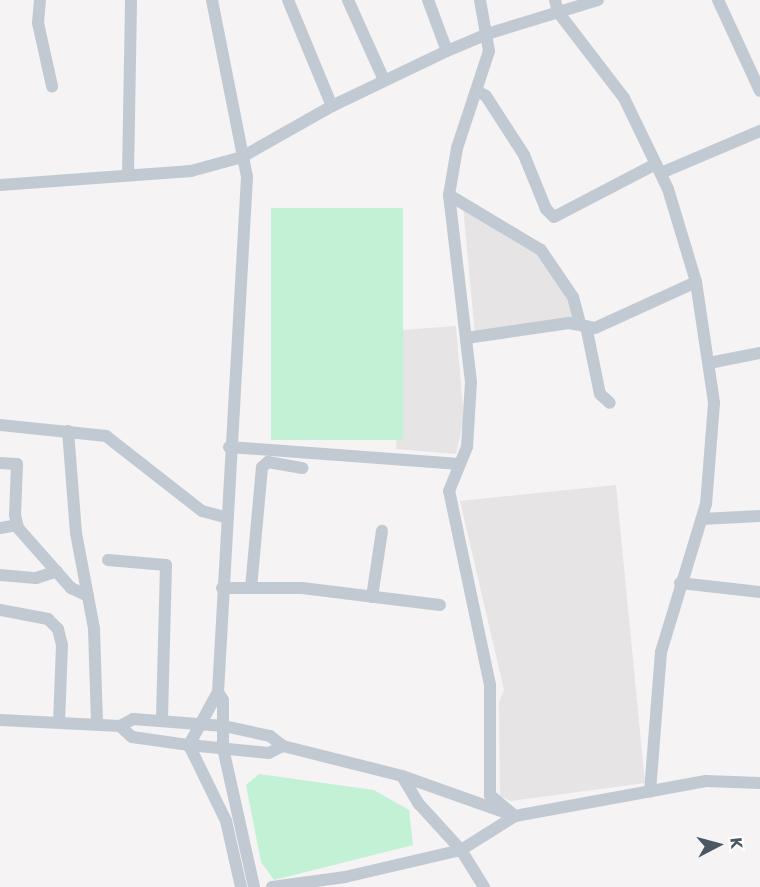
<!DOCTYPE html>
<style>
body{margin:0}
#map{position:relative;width:760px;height:887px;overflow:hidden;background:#f5f3f3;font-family:Jost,sans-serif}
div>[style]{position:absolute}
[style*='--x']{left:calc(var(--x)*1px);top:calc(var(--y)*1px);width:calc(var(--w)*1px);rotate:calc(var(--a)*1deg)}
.education>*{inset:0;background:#e6e4e5}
.green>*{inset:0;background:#c3f1d5;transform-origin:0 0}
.minor>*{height:12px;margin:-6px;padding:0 6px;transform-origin:6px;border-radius:6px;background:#c1cad2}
span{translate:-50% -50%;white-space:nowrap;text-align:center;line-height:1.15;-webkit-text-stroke:6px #fff;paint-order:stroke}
.north{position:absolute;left:688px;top:815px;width:60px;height:60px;-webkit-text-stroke:4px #fff;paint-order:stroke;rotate:84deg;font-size:16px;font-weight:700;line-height:24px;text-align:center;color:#4a5661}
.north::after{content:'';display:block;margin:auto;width:21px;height:27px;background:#4a5661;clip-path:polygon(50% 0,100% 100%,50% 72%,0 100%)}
</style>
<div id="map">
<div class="education">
<div style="clip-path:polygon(463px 207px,546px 255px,578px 322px,475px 334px)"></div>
<div style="clip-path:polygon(456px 326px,464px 420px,456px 454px,396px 449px,403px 330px)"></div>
<div style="clip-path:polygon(616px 485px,645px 783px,511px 801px,500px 796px,499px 702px,504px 690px,460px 501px)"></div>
</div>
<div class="green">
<div style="left:271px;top:208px;width:132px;height:232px"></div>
<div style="clip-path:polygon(259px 774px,374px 790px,409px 810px,413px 845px,274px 880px,261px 862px,246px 785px)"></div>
</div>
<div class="minor">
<div style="--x:40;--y:0;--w:23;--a:95"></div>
<div style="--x:38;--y:23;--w:65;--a:77.5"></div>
<div style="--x:212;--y:0;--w:180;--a:78.8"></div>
<div style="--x:247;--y:177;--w:516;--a:93.22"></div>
<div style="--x:218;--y:692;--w:9;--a:58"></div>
<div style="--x:223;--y:700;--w:48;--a:90"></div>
<div style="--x:223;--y:748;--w:142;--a:77.4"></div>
<div style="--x:288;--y:0;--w:115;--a:67.5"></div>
<div style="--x:348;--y:0;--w:88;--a:65.8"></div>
<div style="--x:428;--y:0;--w:54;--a:69.6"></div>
<div style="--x:555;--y:0;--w:12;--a:76"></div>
<div style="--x:558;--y:12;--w:108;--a:52.5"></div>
<div style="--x:624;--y:98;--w:101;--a:64.2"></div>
<div style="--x:668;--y:189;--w:97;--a:73.2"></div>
<div style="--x:696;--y:282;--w:122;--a:81.5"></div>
<div style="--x:714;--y:403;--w:101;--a:94.5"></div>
<div style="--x:706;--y:504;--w:155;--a:106.9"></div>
<div style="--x:661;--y:652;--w:140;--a:94.5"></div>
<div style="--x:718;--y:0;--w:100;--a:65.2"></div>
<div style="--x:477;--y:91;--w:10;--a:29"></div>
<div style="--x:486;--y:96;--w:70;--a:57.2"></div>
<div style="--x:524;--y:155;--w:58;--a:67.8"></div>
<div style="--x:546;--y:209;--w:11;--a:45"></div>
<div style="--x:554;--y:217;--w:115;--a:-27.5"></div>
<div style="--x:661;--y:173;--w:108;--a:-23"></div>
<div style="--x:128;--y:175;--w:175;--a:-89"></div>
<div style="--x:0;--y:185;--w:192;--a:-4.2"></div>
<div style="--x:191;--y:171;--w:53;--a:-15.4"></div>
<div style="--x:242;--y:157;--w:103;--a:-29.5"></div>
<div style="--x:332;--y:106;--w:127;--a:-25.6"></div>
<div style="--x:447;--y:51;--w:43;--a:-23"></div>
<div style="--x:487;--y:34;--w:116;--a:-17"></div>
<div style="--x:449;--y:195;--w:107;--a:30.9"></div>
<div style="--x:541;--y:250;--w:57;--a:55.8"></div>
<div style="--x:573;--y:297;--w:28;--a:75"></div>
<div style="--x:586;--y:326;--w:69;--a:78.4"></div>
<div style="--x:600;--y:394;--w:13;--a:42"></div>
<div style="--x:466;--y:338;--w:104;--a:-8.3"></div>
<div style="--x:569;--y:323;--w:26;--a:11"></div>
<div style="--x:595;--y:328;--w:111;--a:-24.5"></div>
<div style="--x:709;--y:363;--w:52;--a:-11.1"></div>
<div style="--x:0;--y:425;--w:107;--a:5.9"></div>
<div style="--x:106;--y:436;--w:122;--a:38"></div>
<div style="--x:202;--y:511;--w:24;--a:15"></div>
<div style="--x:68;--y:431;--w:102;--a:85.5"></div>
<div style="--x:76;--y:533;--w:97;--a:79.3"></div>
<div style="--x:94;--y:628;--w:96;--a:88.2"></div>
<div style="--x:229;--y:447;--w:231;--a:4.2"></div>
<div style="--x:0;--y:463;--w:17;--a:3"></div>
<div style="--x:17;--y:464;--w:51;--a:92.2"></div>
<div style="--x:15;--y:515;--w:13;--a:77"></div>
<div style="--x:18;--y:528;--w:80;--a:48.5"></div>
<div style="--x:71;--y:588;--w:19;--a:25"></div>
<div style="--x:702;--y:519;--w:58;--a:-3"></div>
<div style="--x:0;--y:528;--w:17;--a:-10"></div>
<div style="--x:108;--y:560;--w:58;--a:4.9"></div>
<div style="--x:166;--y:565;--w:156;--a:91.5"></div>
<div style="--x:0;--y:575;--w:36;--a:5"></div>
<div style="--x:36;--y:578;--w:22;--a:-18"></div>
<div style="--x:680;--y:583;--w:81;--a:6.4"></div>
<div style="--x:222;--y:588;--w:80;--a:0"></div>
<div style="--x:302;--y:588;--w:139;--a:7"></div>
<div style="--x:251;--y:588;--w:121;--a:-84.8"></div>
<div style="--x:262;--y:467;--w:8;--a:-40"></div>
<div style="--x:268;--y:462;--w:35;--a:10"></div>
<div style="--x:372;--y:597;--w:67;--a:-81.4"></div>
<div style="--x:0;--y:610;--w:49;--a:10.6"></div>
<div style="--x:48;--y:619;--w:14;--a:45"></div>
<div style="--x:58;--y:629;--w:16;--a:76"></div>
<div style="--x:62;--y:645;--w:77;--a:92.2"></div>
<div style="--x:218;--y:692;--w:60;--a:118.7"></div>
<div style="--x:189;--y:745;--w:85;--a:64"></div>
<div style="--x:226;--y:821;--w:68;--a:77.2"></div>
<div style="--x:0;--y:720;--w:120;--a:2.9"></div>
<div style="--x:120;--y:726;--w:15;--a:-28"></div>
<div style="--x:133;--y:719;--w:91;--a:4.4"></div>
<div style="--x:224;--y:726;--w:47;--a:12.3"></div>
<div style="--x:270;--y:736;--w:16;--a:38"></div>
<div style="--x:283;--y:746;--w:123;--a:14.1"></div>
<div style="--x:402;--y:776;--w:120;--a:19.5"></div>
<div style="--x:515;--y:816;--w:194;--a:-10.4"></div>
<div style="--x:706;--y:781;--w:54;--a:2.1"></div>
<div style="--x:120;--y:726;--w:16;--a:43"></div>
<div style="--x:132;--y:737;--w:58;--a:8"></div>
<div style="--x:189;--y:745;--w:80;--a:5.7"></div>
<div style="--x:269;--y:753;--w:16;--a:-27"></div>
<div style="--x:402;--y:776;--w:33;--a:59"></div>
<div style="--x:419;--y:804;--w:62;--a:47.6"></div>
<div style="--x:461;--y:850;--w:44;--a:58.1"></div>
<div style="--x:272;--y:887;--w:74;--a:-7.8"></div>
<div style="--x:345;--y:877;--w:119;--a:-13.1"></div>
<div style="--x:461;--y:850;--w:64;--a:-32.2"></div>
<div style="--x:515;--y:816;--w:33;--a:-140"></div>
<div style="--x:490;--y:795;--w:110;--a:-90"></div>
<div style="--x:490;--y:685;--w:198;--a:-101.9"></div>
<div style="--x:449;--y:491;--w:48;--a:-67.8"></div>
<div style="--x:467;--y:447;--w:65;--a:-86.5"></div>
<div style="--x:471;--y:382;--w:188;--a:-96.7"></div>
<div style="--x:449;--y:195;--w:48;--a:-80.3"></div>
<div style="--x:457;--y:148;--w:102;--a:-71.7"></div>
<div style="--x:489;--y:51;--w:52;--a:-100"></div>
</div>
<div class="north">K</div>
</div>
